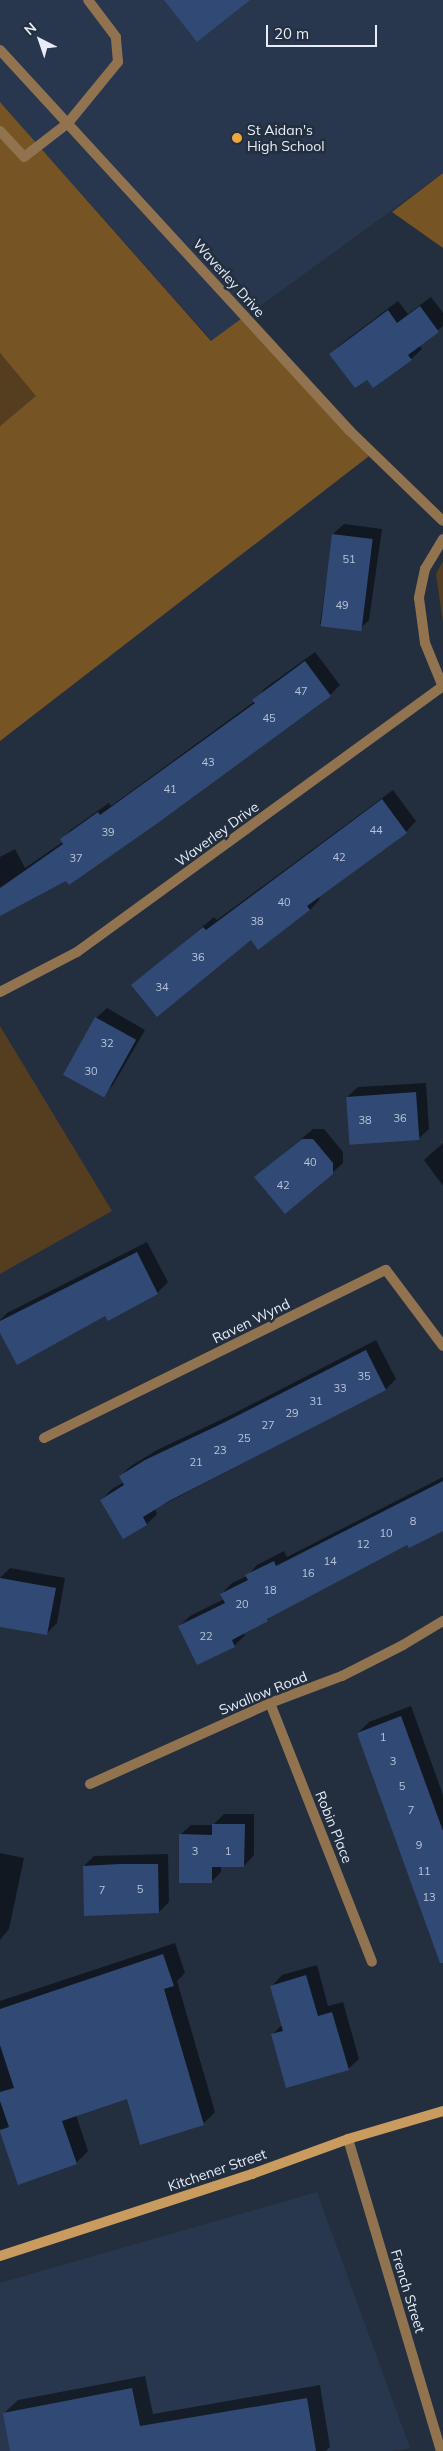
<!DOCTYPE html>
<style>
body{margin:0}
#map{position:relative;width:443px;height:2451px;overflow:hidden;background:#232e3f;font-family:Mulish,sans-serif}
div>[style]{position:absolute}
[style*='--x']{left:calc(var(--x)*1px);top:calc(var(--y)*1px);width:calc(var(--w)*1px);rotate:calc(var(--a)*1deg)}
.built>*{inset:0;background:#29374e}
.green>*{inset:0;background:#553e20}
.forest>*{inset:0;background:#775423}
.shadow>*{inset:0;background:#0007}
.building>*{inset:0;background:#304a75;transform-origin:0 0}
.lane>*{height:10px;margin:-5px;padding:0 5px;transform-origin:5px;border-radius:5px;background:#91744f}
.street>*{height:10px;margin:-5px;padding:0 5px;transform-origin:5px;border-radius:5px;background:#91744f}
.secondary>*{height:10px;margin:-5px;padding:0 5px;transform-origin:5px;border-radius:5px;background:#c99b5f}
.dots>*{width:14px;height:14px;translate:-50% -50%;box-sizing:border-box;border:2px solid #232e3f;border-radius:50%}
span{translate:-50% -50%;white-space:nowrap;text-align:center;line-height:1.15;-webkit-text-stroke:5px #232e3f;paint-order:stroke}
.number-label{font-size:11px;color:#b8c4d8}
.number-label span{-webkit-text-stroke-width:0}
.poi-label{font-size:14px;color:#e6edf9}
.left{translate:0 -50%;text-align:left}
.street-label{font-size:14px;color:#e6edf9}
.north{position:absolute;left:15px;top:15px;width:50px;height:50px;-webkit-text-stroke:4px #232e3f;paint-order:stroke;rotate:319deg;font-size:14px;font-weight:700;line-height:20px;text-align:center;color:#e6edf9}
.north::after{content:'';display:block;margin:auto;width:18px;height:22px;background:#e6edf9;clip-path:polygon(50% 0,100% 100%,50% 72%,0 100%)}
.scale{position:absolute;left:266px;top:25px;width:111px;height:22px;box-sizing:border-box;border:2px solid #e6edf9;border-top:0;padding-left:6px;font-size:15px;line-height:18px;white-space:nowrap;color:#e6edf9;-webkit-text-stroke:4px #232e3f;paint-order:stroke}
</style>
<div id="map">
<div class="built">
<div style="clip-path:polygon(0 0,443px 0,443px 173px,212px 341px,0 102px)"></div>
<div style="clip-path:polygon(317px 2192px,410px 2448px,392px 2451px,0 2451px,0 2283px)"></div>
</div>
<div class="green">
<div style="clip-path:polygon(0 353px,37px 396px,0 426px)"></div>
<div style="clip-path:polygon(443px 561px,443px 623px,436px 574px)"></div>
<div style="clip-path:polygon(0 1026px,112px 1211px,0 1274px)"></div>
</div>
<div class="forest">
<div style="clip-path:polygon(0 102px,211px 341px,245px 316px,373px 453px,0 741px,0 426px,36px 396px,0 353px)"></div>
<div style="clip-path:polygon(443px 173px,443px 248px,392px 212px)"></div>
</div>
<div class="shadow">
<div style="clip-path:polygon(431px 297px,443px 313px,443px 326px,419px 345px,422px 349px,411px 359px,373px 387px,367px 378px,330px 354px,341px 344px,398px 301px,408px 314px)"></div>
<div style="clip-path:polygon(344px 524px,382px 529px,369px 620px,359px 630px,320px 624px,333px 534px)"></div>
<div style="clip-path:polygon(315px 652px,340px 685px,330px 695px,67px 880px,0 915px,0 857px,15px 849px,25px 868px,63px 842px,61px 839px,72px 829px,109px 803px,111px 806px,255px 701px,264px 689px)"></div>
<div style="clip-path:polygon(393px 790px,416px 821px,406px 832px,318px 896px,320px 899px,310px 910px,258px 948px,251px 938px,133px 985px,214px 917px,217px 920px)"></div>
<div style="clip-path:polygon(107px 1008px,145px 1030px,113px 1085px,102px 1095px,96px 1018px)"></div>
<div style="clip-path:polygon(426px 1083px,429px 1129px,418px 1139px,347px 1097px,358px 1087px)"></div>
<div style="clip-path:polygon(313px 1129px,324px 1129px,343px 1152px,343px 1163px,332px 1173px,256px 1177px)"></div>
<div style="clip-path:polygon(443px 1143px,443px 1186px,424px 1160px)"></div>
<div style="clip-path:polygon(147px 1242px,168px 1282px,158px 1292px,108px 1319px,106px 1315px,0 1331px,0 1320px,7px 1313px)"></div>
<div style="clip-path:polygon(376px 1340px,396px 1379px,386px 1389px,155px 1509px,157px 1514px,147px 1524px,101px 1500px,112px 1489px,124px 1482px,120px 1476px,131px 1466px,157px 1450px,233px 1414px)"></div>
<div style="clip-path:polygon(443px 1477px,443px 1530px,408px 1543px,274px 1613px,267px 1620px,243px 1633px,245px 1635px,234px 1646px,179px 1626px,190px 1616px,224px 1599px,221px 1594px,232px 1583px,247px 1576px,257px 1565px,284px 1551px,287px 1557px)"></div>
<div style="clip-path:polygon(10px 1568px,65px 1578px,57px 1623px,47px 1633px,0 1625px,0 1578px)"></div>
<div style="clip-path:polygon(411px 1706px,443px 1795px,443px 1932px,431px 1936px,358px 1733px,369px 1722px)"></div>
<div style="clip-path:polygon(224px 1814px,254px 1814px,254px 1855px,244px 1866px,221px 1866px,221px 1872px,211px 1882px,180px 1835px,191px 1825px,213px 1825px)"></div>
<div style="clip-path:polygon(0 1853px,24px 1858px,9px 1929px,0 1940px)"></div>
<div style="clip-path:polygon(168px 1854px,169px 1902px,159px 1912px,84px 1866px,94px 1856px)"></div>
<div style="clip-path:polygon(175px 1943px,185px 1973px,177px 1981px,215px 2112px,203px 2124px,127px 2097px,76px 2115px,88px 2151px,76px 2163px,19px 2183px,0 2128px,0 2001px)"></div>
<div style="clip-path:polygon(317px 1965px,328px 2006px,343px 2002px,359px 2059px,348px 2069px,272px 2035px,283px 2024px,272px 1986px,282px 1975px)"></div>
<div style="clip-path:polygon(145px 2376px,153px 2414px,320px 2385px,330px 2447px,326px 2451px,12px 2451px,4px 2413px,18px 2400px)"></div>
</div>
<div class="building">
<div style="clip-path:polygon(164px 0,250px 0,197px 42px)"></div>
<div style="clip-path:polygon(420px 306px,439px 332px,408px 355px,412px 360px,373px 388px,367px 380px,355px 388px,329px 354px,388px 310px,397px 323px)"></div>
<div style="left:332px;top:534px;width:41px;height:93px;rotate:7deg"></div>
<div style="clip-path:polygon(305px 661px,331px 696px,155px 825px,69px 885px,66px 881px,0 916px,0 888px,63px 844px,60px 839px,98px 812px,100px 815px,255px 703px,252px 700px)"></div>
<div style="clip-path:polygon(382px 799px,407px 833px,307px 906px,310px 910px,258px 950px,251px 940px,157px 1017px,131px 985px,203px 927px,206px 930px)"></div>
<div style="left:95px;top:1017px;width:47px;height:66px;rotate:29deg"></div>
<div style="left:416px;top:1092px;width:48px;height:70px;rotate:86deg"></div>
<div style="clip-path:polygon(302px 1139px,313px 1139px,333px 1163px,333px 1174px,285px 1214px,254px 1177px)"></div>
<div style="clip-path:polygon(137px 1252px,158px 1294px,108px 1321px,105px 1316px,17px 1365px,0 1333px,0 1321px)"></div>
<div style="clip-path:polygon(366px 1350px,386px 1390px,169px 1501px,143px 1517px,147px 1525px,123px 1539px,100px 1500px,124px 1485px,119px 1476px,145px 1460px,221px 1424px)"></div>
<div style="clip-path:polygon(443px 1481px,443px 1531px,409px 1548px,407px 1545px,267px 1619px,268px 1621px,232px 1640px,235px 1647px,197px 1665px,178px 1626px,225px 1603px,220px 1594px,248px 1580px,245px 1575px,274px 1561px,276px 1566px)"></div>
<div style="clip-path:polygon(0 1578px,56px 1588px,47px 1635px,0 1627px)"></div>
<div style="clip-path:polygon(401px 1716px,443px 1831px,443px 1963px,440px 1963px,357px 1733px)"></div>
<div style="clip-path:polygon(212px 1824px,245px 1824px,244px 1867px,212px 1867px,212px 1883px,179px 1883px,179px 1834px,212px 1835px)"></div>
<div style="clip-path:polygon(120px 1864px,158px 1864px,159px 1913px,84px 1916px,83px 1866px)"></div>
<div style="clip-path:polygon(163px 1954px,174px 1986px,164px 1989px,204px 2125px,140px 2145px,127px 2099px,62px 2121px,77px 2164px,18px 2185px,0 2132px,0 2130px,9px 2127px,0 2101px,0 2092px,14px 2088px,0 2045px,0 2009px)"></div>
<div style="clip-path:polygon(306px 1975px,318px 2016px,332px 2012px,349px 2070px,286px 2088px,271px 2034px,283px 2031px,270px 1986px)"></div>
<div style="clip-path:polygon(132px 2388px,140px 2426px,307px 2398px,316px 2451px,10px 2451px,3px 2413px)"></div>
</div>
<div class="lane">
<div style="--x:0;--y:50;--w:517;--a:47.43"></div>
<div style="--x:350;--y:431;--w:129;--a:44.1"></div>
<div style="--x:0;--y:131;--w:35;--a:47"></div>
<div style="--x:24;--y:157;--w:56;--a:-37.7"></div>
<div style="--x:68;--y:123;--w:79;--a:-50.7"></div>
<div style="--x:118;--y:62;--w:25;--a:-95"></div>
<div style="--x:116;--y:37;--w:46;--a:-127.1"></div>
<div style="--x:44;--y:1438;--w:381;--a:-26.2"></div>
</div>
<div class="street">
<div style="--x:443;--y:539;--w:35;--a:121"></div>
<div style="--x:425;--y:569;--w:30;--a:102"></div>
<div style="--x:419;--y:598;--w:45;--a:82.4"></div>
<div style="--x:425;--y:643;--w:48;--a:67.8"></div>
<div style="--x:0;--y:992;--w:87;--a:-27.5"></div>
<div style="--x:77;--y:952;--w:452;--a:-36"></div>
<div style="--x:386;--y:1270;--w:95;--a:53.1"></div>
<div style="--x:270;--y:1703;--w:278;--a:68.5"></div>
<div style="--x:90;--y:1784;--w:197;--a:-24.2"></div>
<div style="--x:270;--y:1703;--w:77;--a:-20.6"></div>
<div style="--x:342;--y:1676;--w:68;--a:-26.9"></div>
<div style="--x:403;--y:1645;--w:47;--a:-31"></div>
<div style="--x:348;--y:2139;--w:326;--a:73.4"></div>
</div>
<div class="secondary">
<div style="--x:0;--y:2256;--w:265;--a:-18"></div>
<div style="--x:252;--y:2174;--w:102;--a:-20"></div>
<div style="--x:348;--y:2139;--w:99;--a:-16.4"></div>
</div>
<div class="dots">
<div style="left:237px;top:138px;background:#efa73d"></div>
</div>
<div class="number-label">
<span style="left:349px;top:559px">51</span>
<span style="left:342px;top:605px">49</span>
<span style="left:301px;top:691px">47</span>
<span style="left:269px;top:718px">45</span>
<span style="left:208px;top:762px">43</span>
<span style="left:170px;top:789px">41</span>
<span style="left:376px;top:830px">44</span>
<span style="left:108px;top:832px">39</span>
<span style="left:339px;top:857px">42</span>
<span style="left:76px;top:858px">37</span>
<span style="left:284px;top:902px">40</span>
<span style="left:257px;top:921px">38</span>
<span style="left:198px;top:957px">36</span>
<span style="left:162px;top:987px">34</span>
<span style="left:107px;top:1043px">32</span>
<span style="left:91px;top:1071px">30</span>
<span style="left:400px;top:1118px">36</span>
<span style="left:365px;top:1120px">38</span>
<span style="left:310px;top:1162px">40</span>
<span style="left:283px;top:1185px">42</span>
<span style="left:364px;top:1376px">35</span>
<span style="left:340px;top:1388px">33</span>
<span style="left:316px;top:1401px">31</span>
<span style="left:292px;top:1413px">29</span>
<span style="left:268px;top:1425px">27</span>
<span style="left:244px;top:1438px">25</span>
<span style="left:220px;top:1450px">23</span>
<span style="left:196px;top:1462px">21</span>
<span style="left:413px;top:1521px">8</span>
<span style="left:386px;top:1533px">10</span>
<span style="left:363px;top:1544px">12</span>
<span style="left:330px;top:1561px">14</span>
<span style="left:308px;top:1573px">16</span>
<span style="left:270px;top:1590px">18</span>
<span style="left:242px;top:1604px">20</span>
<span style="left:206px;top:1636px">22</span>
<span style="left:383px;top:1737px">1</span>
<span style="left:393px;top:1761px">3</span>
<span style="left:402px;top:1786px">5</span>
<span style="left:411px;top:1810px">7</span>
<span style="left:419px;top:1845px">9</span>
<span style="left:195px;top:1851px">3</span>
<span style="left:228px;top:1851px">1</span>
<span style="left:424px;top:1871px">11</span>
<span style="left:140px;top:1889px">5</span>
<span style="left:102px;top:1890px">7</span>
<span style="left:429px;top:1897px">13</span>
</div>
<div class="poi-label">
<span class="left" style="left:247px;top:138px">St Aidan's<br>High School</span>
</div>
<div class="street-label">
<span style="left:229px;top:278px;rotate:48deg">Waverley Drive</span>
<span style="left:217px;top:834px;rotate:-36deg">Waverley Drive</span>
<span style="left:251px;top:1321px;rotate:-26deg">Raven Wynd</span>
<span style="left:263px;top:1693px;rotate:-22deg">Swallow Road</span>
<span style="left:334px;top:1827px;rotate:68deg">Robin Place</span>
<span style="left:217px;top:2170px;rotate:-19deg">Kitchener Street</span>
<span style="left:408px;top:2291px;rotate:73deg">French Street</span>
</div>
<div class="north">N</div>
<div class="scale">20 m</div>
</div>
